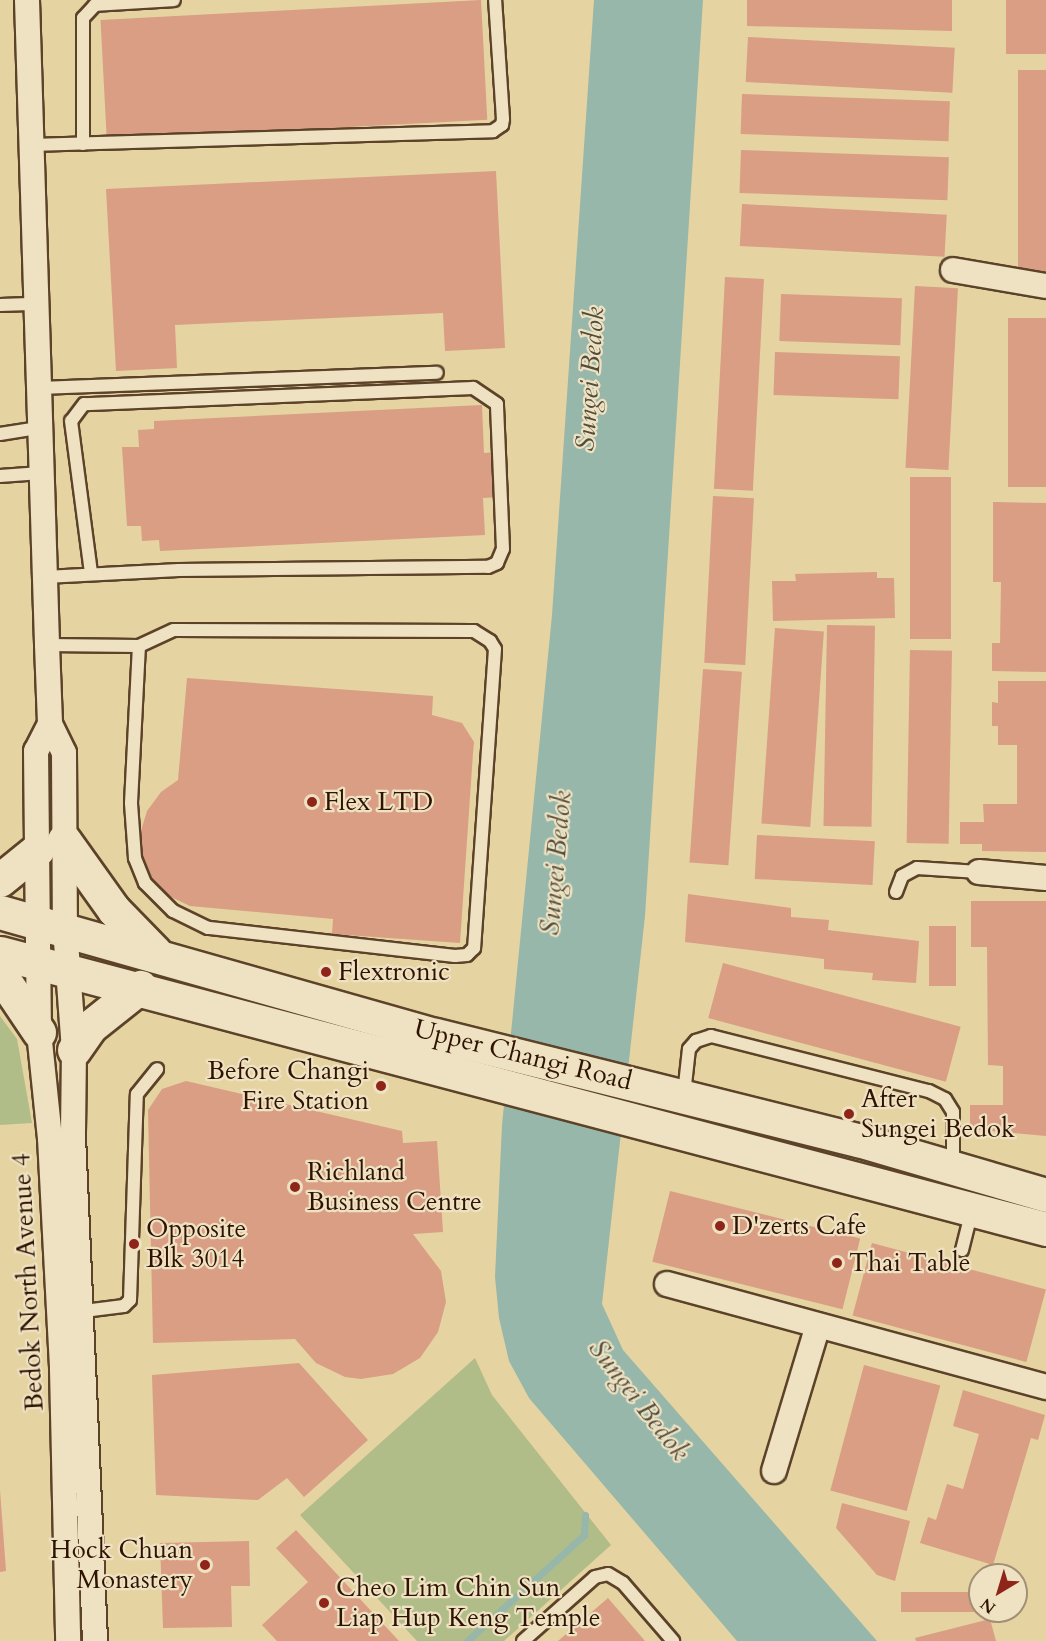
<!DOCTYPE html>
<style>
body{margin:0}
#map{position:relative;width:1046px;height:1641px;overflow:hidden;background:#e5d3a2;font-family:Cardo,serif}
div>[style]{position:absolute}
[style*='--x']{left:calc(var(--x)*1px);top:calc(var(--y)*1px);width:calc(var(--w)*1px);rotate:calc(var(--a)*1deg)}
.green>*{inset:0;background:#b1bd88}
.water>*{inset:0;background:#96b7a9}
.stream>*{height:7px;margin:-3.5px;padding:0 3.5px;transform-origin:3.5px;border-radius:3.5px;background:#96b7a9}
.building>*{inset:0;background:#d99e83;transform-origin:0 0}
.roads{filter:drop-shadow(2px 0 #5c4228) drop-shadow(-2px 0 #5c4228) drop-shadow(0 2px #5c4228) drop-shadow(0 -2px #5c4228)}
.lane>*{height:12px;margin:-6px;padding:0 6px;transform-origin:6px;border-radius:6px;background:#eee2c3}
.street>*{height:24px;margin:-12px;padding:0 12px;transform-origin:12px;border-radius:12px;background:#eee2c3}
.secondary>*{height:33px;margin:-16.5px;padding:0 16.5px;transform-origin:16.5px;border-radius:16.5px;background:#eee2c3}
.dots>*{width:16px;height:16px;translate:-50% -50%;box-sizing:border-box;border:3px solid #eee2c3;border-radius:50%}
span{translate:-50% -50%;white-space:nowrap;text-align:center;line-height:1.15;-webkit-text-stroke:4.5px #eee2c3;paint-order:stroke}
.poi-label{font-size:26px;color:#2f1200}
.left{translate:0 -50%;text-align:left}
.right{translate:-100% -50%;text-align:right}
.street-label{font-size:26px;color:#2f1200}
.water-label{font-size:27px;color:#534c3b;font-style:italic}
.north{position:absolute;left:968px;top:1563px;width:60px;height:60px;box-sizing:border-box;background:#eee2c3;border:2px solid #a28f75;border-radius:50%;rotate:218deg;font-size:16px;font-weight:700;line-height:24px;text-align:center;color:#2f1200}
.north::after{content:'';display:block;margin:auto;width:21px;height:27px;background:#8f2418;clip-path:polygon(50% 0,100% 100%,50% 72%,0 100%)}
</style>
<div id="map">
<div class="green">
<div style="clip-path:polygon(0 1016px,17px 1039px,32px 1123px,0 1125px)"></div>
<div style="clip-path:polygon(475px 1358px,492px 1395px,611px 1545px,504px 1641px,417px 1641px,300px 1515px)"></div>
</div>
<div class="water">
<div style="clip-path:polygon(594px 0,703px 0,645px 916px,602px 1304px,623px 1350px,877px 1641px,737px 1641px,529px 1398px,509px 1361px,499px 1318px,495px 1277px,502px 1125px,552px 615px)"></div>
</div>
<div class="stream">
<div style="--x:467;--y:1641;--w:158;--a:-42.2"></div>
<div style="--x:584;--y:1535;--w:20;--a:-87"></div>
</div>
<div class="building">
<div style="left:481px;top:0;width:120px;height:381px;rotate:87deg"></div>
<div style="clip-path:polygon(747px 0,952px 0,952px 31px,747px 26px)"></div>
<div style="left:1006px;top:0;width:40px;height:54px"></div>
<div style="left:748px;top:37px;width:207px;height:45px;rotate:3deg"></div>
<div style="left:1018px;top:70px;width:28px;height:202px"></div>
<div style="left:742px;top:94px;width:208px;height:40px;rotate:2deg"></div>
<div style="left:741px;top:150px;width:208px;height:43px;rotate:2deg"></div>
<div style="clip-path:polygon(496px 171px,505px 348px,445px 351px,443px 313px,175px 325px,177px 368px,116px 371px,106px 189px)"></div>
<div style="left:742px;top:204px;width:205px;height:42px;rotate:3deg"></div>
<div style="left:725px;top:277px;width:39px;height:212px;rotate:3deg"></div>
<div style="left:915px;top:286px;width:43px;height:182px;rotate:3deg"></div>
<div style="left:781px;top:294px;width:121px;height:47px;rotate:2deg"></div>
<div style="left:1008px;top:318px;width:38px;height:169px"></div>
<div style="left:775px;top:352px;width:125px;height:43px;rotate:2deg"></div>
<div style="clip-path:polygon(482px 405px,484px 453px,497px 452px,500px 497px,483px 498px,485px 535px,160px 551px,159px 540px,142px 541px,141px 526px,127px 526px,122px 447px,139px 447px,138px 430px,154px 429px,154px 421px)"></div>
<div style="left:910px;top:477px;width:41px;height:162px"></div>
<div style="left:713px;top:496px;width:41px;height:167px;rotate:3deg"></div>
<div style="clip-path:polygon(993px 502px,1046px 503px,1046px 672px,992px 671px,992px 643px,1000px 643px,1001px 582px,993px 582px)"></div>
<div style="clip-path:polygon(877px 572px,877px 578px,894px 578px,895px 618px,773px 621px,772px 581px,796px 581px,795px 574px)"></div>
<div style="left:827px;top:625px;width:48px;height:201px;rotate:1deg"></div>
<div style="left:775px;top:628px;width:49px;height:196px;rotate:4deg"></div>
<div style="left:910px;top:650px;width:42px;height:193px;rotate:1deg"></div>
<div style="left:703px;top:669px;width:39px;height:194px;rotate:4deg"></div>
<div style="clip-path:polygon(187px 678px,433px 696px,432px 715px,462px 723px,474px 742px,473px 753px,460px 943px,332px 934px,333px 919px,190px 906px,169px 896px,152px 879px,142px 857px,140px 834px,147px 811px,161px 792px,178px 780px)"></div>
<div style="clip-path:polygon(998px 681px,1046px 681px,1046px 852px,982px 851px,982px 844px,960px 844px,960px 822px,984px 822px,983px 804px,1017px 804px,1017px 745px,998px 745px,998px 726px,992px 726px,992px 702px,998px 703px)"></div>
<div style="left:757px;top:835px;width:118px;height:44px;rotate:3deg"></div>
<div style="clip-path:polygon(688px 894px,791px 908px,791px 917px,829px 920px,828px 930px,919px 941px,916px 983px,872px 980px,873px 973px,824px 969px,824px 959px,685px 942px)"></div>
<div style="clip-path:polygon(971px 901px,1046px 901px,1046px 1136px,970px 1129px,970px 1105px,1003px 1105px,1003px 1066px,988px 1065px,987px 947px,971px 947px)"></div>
<div style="left:956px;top:926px;width:60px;height:27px;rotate:90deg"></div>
<div style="left:723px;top:963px;width:246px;height:57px;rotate:15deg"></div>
<div style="clip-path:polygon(186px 1081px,402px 1131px,403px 1143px,437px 1141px,443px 1232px,413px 1234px,441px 1271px,446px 1302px,438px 1332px,420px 1358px,393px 1374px,361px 1379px,345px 1377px,316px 1363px,295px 1339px,153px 1343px,148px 1110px,162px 1089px)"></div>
<div style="left:670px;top:1191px;width:196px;height:73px;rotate:14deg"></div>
<div style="left:872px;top:1243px;width:180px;height:75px;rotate:15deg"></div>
<div style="clip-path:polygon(299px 1363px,368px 1440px,304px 1497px,287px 1478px,258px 1500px,156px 1495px,152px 1375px)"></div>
<div style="left:864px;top:1365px;width:79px;height:130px;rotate:15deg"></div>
<div style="clip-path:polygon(963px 1390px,1045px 1415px,1038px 1440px,1031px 1438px,993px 1565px,920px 1543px,928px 1517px,936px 1520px,947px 1484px,963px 1489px,979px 1434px,953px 1426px)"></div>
<div style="clip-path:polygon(0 1490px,6px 1571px,0 1572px)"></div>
<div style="clip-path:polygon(842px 1503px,910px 1521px,895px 1581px,877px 1575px,836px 1528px)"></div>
<div style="clip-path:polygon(296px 1530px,399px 1641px,277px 1641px,262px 1625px,308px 1582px,276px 1548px)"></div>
<div style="clip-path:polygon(249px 1541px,250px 1586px,231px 1586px,232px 1627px,163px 1628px,160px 1543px)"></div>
<div style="left:980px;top:1592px;width:20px;height:79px;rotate:90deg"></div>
<div style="clip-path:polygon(608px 1598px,645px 1641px,558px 1641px)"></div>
<div style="clip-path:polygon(990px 1619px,996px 1641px,916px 1641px,915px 1638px)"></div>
</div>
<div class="roads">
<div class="lane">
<div style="--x:83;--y:144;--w:126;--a:-90"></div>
<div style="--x:83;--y:18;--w:18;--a:-47"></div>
<div style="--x:95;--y:5;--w:79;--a:-3.6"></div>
<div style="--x:31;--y:145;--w:462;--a:-1.7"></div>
<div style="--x:493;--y:131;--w:11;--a:-34"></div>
<div style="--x:502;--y:125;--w:6;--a:-81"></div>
<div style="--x:503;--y:119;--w:119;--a:-93.8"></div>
<div style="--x:0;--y:305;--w:37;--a:-2"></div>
<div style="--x:39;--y:388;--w:398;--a:-2.2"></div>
<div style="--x:0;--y:434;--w:39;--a:-9"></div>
<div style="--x:0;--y:476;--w:41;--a:-4.2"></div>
<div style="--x:45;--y:577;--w:134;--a:-3"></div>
<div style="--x:179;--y:570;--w:309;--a:-0.6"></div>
<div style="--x:488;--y:567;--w:10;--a:-24"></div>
<div style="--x:497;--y:563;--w:15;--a:-67"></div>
<div style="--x:503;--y:549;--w:145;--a:-92.4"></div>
<div style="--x:497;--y:404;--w:29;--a:-146"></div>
<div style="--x:473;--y:388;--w:389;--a:177.6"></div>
<div style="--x:84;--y:404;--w:21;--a:127"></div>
<div style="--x:71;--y:421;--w:153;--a:82.5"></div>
<div style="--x:47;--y:645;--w:92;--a:0.6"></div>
<div style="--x:139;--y:646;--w:38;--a:-25"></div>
<div style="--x:174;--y:630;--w:300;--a:0.2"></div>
<div style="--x:474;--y:631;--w:19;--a:32"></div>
<div style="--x:490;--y:641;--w:9;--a:58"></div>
<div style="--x:495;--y:649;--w:300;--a:94"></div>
<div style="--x:474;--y:948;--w:10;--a:135"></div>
<div style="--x:467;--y:955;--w:12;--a:175"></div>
<div style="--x:455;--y:956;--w:249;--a:-173.5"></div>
<div style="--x:208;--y:928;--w:39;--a:-154"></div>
<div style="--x:173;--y:911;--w:40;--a:-135"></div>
<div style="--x:145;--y:883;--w:27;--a:-112"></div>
<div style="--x:135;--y:858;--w:55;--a:-94.2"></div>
<div style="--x:131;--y:803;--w:157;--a:-87.1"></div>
<div style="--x:896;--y:892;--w:17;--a:-69"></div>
<div style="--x:902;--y:876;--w:17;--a:-28"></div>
<div style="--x:917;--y:868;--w:62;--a:3.7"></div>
<div style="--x:684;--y:1094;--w:45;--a:-83.7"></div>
<div style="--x:689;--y:1049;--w:11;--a:-49"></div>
<div style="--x:696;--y:1041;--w:16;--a:-18"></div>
<div style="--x:711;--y:1036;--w:225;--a:14.2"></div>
<div style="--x:929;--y:1091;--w:18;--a:27"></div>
<div style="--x:945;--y:1099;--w:15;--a:58"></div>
<div style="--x:953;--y:1112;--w:55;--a:90"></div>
<div style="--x:962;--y:1250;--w:41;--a:-76"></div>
<div style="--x:84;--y:1311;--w:40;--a:-7.1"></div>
<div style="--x:124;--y:1306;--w:8;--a:-45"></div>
<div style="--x:130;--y:1300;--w:206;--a:-88.1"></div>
<div style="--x:137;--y:1094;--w:32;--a:-51"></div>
<div style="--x:523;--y:1641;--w:96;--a:-41.6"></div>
<div style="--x:595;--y:1577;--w:13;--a:-13"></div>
<div style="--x:608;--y:1574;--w:17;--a:31"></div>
<div style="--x:623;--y:1583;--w:77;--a:49.2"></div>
</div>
<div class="street">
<div style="--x:27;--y:0;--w:645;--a:88.22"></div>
<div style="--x:47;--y:645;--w:79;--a:87.8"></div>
<div style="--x:50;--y:724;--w:32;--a:64"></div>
<div style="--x:64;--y:753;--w:175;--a:89.7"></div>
<div style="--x:65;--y:928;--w:122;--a:85.8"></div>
<div style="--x:74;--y:1050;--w:87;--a:90.7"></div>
<div style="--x:73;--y:1137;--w:504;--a:87.5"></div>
<div style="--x:953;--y:270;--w:94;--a:9.8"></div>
<div style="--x:50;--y:724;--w:30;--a:117"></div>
<div style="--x:36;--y:751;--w:281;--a:89.4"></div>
<div style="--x:39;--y:1032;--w:107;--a:84.1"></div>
<div style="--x:50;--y:1138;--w:231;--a:87"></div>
<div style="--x:62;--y:1369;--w:272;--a:88.7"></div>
<div style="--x:979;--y:872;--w:67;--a:5.1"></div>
<div style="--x:667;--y:1284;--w:393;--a:15.2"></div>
<div style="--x:774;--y:1471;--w:152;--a:-73.2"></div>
</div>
<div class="secondary">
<div style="--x:64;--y:840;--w:86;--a:54.5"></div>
<div style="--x:114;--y:910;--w:59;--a:45.7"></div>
<div style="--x:0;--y:880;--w:48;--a:-39"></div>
<div style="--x:0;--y:912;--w:453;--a:15.8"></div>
<div style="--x:436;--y:1035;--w:435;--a:14"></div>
<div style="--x:858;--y:1140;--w:196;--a:16.3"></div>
<div style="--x:0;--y:953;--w:1082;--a:14.78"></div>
<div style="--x:0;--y:974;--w:70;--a:56.1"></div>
<div style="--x:74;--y:1050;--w:29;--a:-55"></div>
<div style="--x:91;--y:1026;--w:63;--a:-38.5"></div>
</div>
</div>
<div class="dots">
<div style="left:312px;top:802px;background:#8f2418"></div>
<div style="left:326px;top:972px;background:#8f2418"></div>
<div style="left:381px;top:1086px;background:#8f2418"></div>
<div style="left:849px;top:1114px;background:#8f2418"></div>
<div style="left:295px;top:1187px;background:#8f2418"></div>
<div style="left:720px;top:1226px;background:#8f2418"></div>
<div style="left:134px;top:1244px;background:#8f2418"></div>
<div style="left:837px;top:1263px;background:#8f2418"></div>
<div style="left:205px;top:1565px;background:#8f2418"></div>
<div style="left:324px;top:1603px;background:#8f2418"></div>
</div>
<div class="poi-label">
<span class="left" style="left:324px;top:802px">Flex LTD</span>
<span class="left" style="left:338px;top:972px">Flextronic</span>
<span class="right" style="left:369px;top:1086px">Before Changi<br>Fire Station</span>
<span class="left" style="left:861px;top:1114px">After<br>Sungei Bedok</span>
<span class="left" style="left:307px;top:1187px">Richland<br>Business Centre</span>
<span class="left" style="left:732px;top:1226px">D'zerts Cafe</span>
<span class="left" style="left:146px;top:1244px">Opposite<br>Blk 3014</span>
<span class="left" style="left:849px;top:1263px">Thai Table</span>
<span class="right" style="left:193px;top:1565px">Hock Chuan<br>Monastery</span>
<span class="left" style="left:336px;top:1603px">Cheo Lim Chin Sun<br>Liap Hup Keng Temple</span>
</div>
<div class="street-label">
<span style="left:523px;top:1055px;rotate:14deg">Upper Changi Road</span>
<span style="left:28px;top:1282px;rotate:-93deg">Bedok North Avenue 4</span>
</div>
<div class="water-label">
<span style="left:590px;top:379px;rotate:-86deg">Sungei Bedok</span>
<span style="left:556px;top:863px;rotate:-85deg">Sungei Bedok</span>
<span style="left:639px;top:1400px;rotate:52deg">Sungei Bedok</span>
</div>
<div class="north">N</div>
</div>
